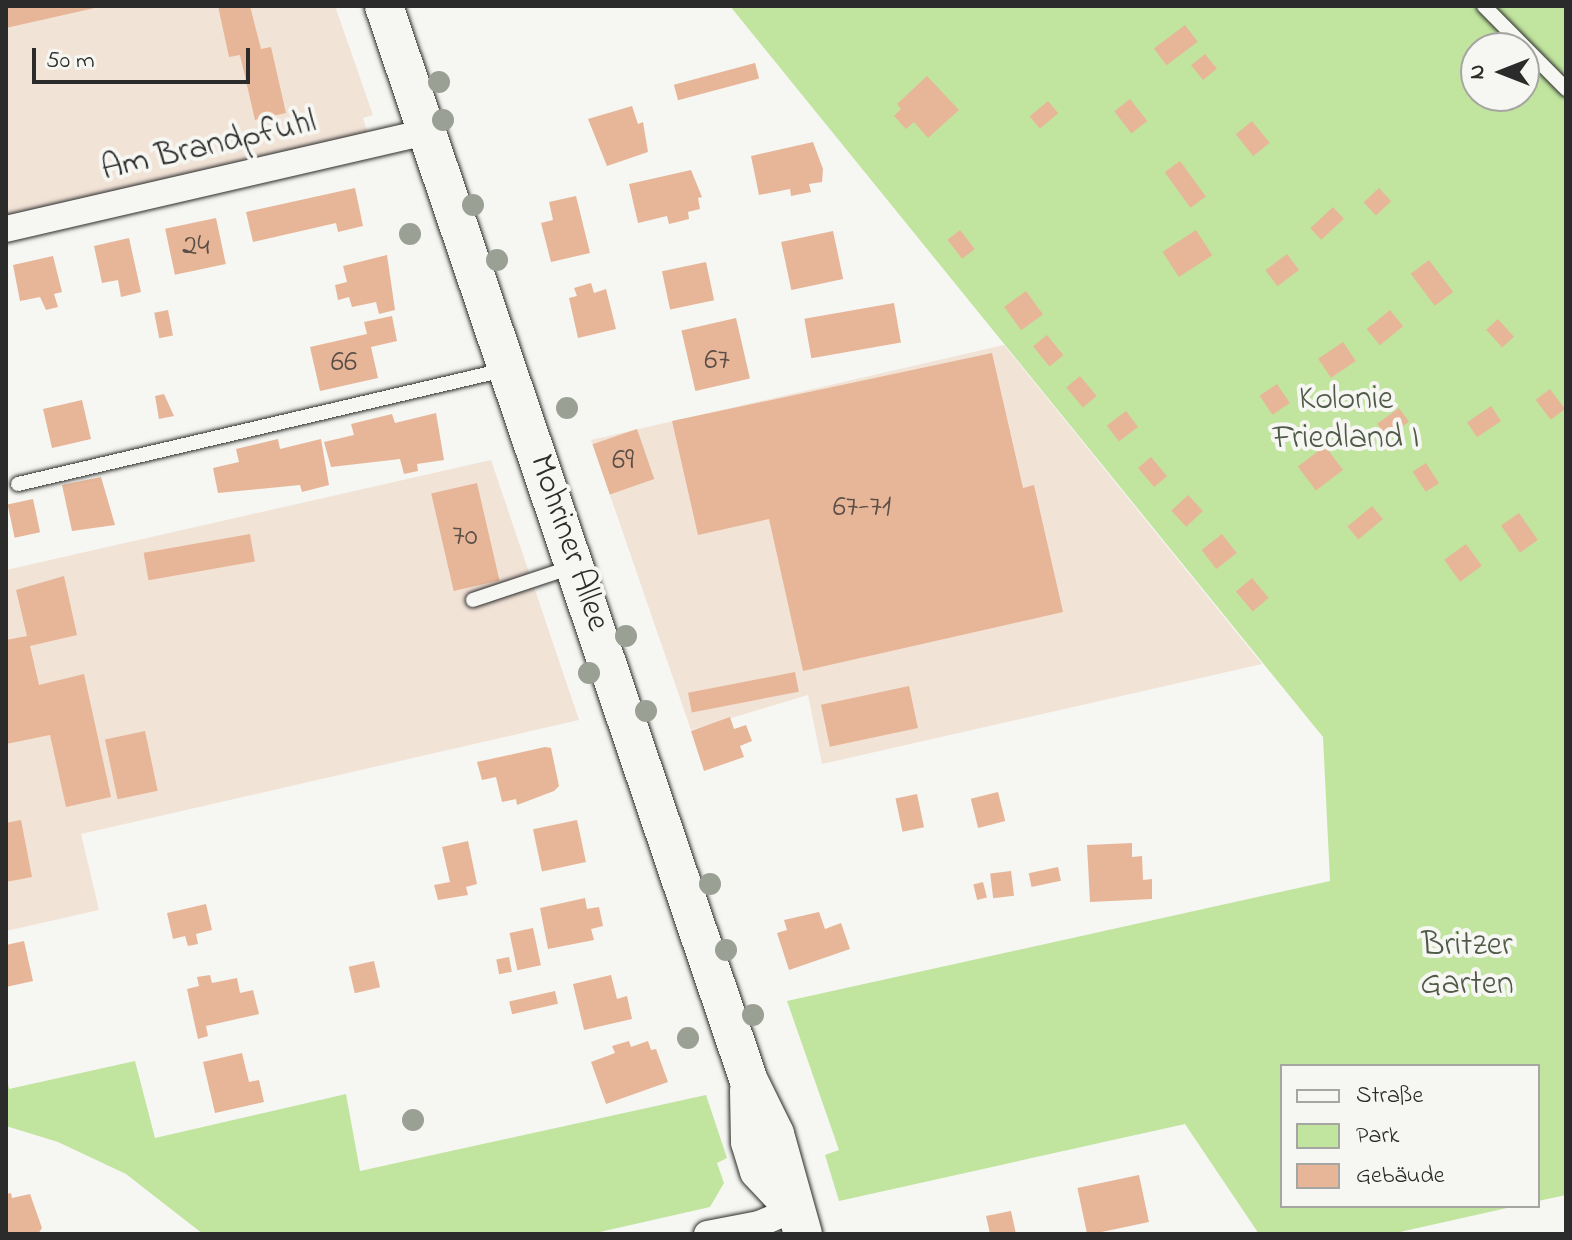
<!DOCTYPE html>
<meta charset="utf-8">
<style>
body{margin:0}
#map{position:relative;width:1572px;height:1240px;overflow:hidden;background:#f6f6f2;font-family:"Indie Flower",sans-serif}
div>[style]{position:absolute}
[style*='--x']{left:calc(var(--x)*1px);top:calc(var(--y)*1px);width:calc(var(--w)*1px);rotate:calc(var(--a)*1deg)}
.built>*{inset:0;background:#f2e3d7}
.green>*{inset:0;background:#c1e59f}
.building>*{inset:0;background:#e7b698;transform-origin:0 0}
.roads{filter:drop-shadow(0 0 2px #2b2b2b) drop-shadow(0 0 2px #2b2b2b)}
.service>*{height:14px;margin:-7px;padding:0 7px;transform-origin:7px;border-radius:7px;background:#f6f6f2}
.minor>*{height:26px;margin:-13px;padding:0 13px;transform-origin:13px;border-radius:13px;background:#f6f6f2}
.secondary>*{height:38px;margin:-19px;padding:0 19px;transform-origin:19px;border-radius:19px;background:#f6f6f2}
.trees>*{width:22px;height:22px;margin:-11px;border-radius:50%;background:#9ba094}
span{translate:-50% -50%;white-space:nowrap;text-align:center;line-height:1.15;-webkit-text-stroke:8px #f6f6f2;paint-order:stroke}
.number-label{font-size:30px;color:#5a4e46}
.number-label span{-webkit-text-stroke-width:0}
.street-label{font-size:34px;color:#2b2b2b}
.park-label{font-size:34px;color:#505a48}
.frame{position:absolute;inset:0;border:8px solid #2b2b2b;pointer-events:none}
.legend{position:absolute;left:1280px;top:1064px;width:260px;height:144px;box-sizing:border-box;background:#f6f6f2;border:2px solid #a5a5a2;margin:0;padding:10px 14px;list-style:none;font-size:24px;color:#2b2b2b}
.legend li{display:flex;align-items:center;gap:16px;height:40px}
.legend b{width:40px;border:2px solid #a5a5a2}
.north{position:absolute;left:1460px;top:32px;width:80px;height:80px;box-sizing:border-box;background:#f6f6f2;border:2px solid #a5a5a2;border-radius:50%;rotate:270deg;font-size:22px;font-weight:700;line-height:32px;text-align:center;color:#2b2b2b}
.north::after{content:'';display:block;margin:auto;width:28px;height:36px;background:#2b2b2b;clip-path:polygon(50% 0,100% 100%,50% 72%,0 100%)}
.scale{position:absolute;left:32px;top:48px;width:218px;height:36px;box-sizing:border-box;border:4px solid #2b2b2b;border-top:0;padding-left:10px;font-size:24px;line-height:28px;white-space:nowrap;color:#2b2b2b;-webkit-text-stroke:6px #f6f6f2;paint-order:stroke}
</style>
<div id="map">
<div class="built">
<i style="clip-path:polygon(6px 6px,335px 6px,373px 115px,363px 118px,369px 137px,6px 220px)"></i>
<i style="clip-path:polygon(1004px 345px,1262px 664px,822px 764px,808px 695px,691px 730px,591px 440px)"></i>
<i style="clip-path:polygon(491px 460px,579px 720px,81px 834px,99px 910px,6px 931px,6px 570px)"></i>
</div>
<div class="green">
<i style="clip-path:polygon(evenodd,730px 6px,1566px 6px,1566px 1195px,1538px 1201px,1538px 1066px,1282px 1066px,1282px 1206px,1516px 1206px,1391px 1234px,1259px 1234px,1185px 1124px,839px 1201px,825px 1155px,839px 1150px,787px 1001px,1330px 881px,1323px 737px,730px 6px,1476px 48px,1524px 48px,1524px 96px,1476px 96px,1476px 48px)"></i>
<i style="clip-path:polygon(135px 1061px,155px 1138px,346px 1094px,360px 1171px,706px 1095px,727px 1158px,717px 1163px,724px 1183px,710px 1207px,591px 1234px,203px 1234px,126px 1174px,58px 1142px,6px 1126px,6px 1074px,9px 1089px)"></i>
</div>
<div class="building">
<i style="clip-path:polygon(6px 6px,99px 6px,99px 7px,6px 28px)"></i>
<i style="clip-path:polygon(218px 6px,250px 6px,261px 49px,271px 47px,286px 113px,255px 120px,240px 55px,229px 57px)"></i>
<i style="left:1185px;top:25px;width:21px;height:39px;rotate:53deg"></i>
<i style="left:1205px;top:54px;width:19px;height:18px;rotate:51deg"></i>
<i style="left:755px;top:63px;width:16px;height:84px;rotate:75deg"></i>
<i style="clip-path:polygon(927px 76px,959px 110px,928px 138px,914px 122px,906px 129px,894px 116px,901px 109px,897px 104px)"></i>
<i style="left:1130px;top:99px;width:28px;height:20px;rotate:52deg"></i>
<i style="left:1048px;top:101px;width:16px;height:24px;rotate:50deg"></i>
<i style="clip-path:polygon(632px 106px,638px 124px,643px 122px,648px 152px,607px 166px,588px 119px)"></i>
<i style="left:1252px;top:121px;width:28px;height:21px;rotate:51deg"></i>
<i style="clip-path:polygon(813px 142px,823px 169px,822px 182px,809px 184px,811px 192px,791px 196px,790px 189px,759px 195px,751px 156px)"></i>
<i style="left:1180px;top:161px;width:44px;height:19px;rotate:54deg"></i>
<i style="clip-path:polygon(691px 170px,702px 197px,698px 198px,700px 209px,688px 212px,689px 219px,669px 224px,667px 216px,638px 223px,629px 184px)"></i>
<i style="clip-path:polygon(355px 188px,363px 226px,338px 232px,336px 223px,253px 242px,246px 212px)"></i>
<i style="left:1379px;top:188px;width:18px;height:21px;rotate:47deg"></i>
<i style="clip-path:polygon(576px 196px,590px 253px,551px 262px,541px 223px,553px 220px,549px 202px)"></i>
<i style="left:1333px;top:207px;width:16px;height:31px;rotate:47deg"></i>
<i style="left:216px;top:218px;width:47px;height:52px;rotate:78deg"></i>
<i style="left:960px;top:230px;width:24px;height:16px;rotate:52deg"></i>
<i style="left:1196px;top:230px;width:30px;height:40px;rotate:57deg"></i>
<i style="left:833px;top:231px;width:49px;height:53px;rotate:78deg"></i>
<i style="clip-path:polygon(129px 238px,141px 292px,121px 297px,118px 280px,102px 283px,94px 246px)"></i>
<i style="left:1287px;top:254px;width:20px;height:27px;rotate:53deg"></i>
<i style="clip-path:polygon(387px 255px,395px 310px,379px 314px,376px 302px,352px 307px,349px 297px,338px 300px,335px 285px,347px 282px,343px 266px)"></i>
<i style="clip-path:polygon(53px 256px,62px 292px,54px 294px,58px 307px,46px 310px,40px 297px,20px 301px,13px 265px)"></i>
<i style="left:1429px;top:260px;width:40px;height:23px;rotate:53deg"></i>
<i style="left:706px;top:262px;width:39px;height:45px;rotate:78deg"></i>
<i style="clip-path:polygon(591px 283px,594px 293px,606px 289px,616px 329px,578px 338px,569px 298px,577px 296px,574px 288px)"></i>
<i style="left:1026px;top:291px;width:29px;height:27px;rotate:54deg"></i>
<i style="left:894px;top:303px;width:40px;height:91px;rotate:80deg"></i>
<i style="left:168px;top:310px;width:26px;height:14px;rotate:79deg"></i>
<i style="left:1390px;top:310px;width:21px;height:30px;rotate:51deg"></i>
<i style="clip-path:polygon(392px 316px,397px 341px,371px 347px,378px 378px,320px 391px,310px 347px,367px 334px,364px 322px)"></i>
<i style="left:736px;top:318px;width:62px;height:56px;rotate:77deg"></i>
<i style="left:1498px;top:319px;width:24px;height:16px;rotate:48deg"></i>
<i style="left:1047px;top:335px;width:26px;height:18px;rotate:51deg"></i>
<i style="left:1343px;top:342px;width:23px;height:30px;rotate:56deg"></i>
<i style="clip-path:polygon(992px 353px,1023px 488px,1034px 485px,1063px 612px,803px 671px,769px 519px,698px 535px,672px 421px)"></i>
<i style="left:1080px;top:376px;width:26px;height:18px;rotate:50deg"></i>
<i style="left:1277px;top:384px;width:23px;height:21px;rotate:56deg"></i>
<i style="left:1550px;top:389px;width:25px;height:18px;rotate:53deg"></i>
<i style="clip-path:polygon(164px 394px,174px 416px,159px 419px,155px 396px)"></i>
<i style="left:82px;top:400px;width:40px;height:40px;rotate:77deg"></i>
<i style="left:1491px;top:406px;width:18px;height:29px;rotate:56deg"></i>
<i style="left:1399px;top:408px;width:17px;height:27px;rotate:54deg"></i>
<i style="left:1126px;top:411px;width:20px;height:24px;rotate:53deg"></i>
<i style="clip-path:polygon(436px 413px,444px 460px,417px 464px,418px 471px,404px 474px,400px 459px,331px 467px,324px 442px,354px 435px,351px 424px,392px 414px,395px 423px)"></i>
<i style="left:637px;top:429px;width:53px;height:47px;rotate:71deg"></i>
<i style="clip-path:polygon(278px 439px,280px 449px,321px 439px,329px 485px,302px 492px,300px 485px,218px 493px,213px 468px,239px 462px,236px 449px)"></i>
<i style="left:1325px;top:446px;width:30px;height:34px;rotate:53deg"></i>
<i style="left:1151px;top:457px;width:25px;height:17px;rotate:50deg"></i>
<i style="left:1426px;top:463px;width:24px;height:16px;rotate:57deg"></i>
<i style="clip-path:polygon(101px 477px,115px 525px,72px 531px,62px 485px)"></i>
<i style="left:477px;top:483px;width:100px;height:47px;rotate:77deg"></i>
<i style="left:1188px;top:495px;width:22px;height:23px;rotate:47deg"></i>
<i style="left:33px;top:499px;width:34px;height:26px;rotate:78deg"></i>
<i style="left:1372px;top:506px;width:17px;height:32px;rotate:50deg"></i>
<i style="left:1519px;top:513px;width:33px;height:22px;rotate:55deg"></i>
<i style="left:250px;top:534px;width:28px;height:108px;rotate:80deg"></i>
<i style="left:1222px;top:534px;width:24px;height:26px;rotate:52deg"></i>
<i style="left:1466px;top:544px;width:27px;height:27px;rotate:54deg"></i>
<i style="clip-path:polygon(64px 576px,77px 635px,30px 646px,39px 685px,84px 674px,111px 797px,66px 807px,50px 735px,6px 744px,6px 640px,27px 636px,16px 590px)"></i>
<i style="left:1252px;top:578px;width:26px;height:21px;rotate:50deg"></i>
<i style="left:795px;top:672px;width:20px;height:109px;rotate:79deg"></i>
<i style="left:909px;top:686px;width:43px;height:90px;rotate:78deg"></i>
<i style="clip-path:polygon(730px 717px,734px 729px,746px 725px,752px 741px,740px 746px,744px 757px,704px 771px,691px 731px)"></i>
<i style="left:145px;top:731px;width:61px;height:41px;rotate:78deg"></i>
<i style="clip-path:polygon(545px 747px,551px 748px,559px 786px,554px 791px,517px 805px,516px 799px,502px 802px,496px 777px,482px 780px,477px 762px)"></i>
<i style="left:998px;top:792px;width:30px;height:28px;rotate:76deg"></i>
<i style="left:917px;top:794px;width:34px;height:22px;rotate:78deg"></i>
<i style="clip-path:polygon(21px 820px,32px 877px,6px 882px,6px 823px)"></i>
<i style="left:577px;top:820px;width:43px;height:45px;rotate:78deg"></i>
<i style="clip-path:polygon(468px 841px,477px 884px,466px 887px,468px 895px,438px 900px,434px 885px,450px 882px,442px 847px)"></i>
<i style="clip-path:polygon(1132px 843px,1132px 857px,1142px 856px,1143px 880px,1152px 879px,1152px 899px,1090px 902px,1087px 845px)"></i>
<i style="left:1058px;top:867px;width:14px;height:30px;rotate:78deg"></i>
<i style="left:1011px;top:871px;width:25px;height:21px;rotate:83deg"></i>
<i style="left:983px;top:882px;width:16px;height:10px;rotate:76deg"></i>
<i style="clip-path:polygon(585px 898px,587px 909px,599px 907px,603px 926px,591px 929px,594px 940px,548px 949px,540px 908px)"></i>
<i style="clip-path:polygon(206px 904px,212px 930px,196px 934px,198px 944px,188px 946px,185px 936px,173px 939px,167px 913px)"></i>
<i style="clip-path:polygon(819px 912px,825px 929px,841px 923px,850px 949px,789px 970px,777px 933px,787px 930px,784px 920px)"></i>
<i style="left:533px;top:928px;width:38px;height:24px;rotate:78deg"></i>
<i style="clip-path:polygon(24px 941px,33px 981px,6px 987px,6px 945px)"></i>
<i style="left:509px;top:957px;width:15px;height:13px;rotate:79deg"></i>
<i style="left:374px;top:961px;width:27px;height:26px;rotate:77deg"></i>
<i style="clip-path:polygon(210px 975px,212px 983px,237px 978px,240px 993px,253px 990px,259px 1014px,206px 1026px,208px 1036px,198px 1039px,187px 989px,199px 986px,197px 977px)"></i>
<i style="clip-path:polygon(611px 975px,617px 999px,627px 996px,632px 1019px,584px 1030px,573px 984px)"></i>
<i style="left:555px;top:991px;width:13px;height:47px;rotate:77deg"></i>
<i style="clip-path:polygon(629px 1041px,631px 1047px,648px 1041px,651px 1050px,656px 1049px,668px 1082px,606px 1104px,591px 1062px,615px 1053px,612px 1046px)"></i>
<i style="clip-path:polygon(242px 1053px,249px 1082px,259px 1080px,264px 1102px,215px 1113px,203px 1062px)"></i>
<i style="left:1139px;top:1175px;width:48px;height:63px;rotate:78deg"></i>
<i style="clip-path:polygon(11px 1193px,12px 1198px,30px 1194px,42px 1228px,38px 1234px,6px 1234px,6px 1194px)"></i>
<i style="clip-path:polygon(1011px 1211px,1016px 1234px,990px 1234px,986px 1216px)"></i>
</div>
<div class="roads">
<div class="service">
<i style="--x:1484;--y:6;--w:117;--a:45.3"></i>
<i style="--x:18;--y:484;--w:499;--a:-13.2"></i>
<i style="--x:473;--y:600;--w:104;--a:-18.4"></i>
</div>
<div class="minor">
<i style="--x:6;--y:229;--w:431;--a:-13"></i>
<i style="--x:707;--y:1234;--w:53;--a:-10.9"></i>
<i style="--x:759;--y:1224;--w:38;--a:-23"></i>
</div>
<div class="secondary">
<i style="--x:384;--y:6;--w:1135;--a:71.25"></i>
<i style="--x:749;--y:1081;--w:59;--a:63.9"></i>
<i style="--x:775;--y:1134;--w:104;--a:74.4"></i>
<i style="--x:749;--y:1091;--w:51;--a:88.9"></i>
<i style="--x:750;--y:1142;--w:30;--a:73"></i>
<i style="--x:759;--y:1171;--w:50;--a:46.6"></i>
</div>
</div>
<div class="trees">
<i style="left:439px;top:82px"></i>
<i style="left:443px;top:120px"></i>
<i style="left:473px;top:205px"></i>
<i style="left:410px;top:234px"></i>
<i style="left:497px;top:260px"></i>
<i style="left:567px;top:408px"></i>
<i style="left:626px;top:636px"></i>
<i style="left:589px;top:673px"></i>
<i style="left:646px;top:711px"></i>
<i style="left:710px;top:884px"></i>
<i style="left:726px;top:950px"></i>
<i style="left:753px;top:1015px"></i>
<i style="left:688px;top:1038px"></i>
<i style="left:413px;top:1120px"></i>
</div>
<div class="number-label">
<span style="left:196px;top:247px">24</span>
<span style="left:717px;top:361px">67</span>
<span style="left:344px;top:363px">66</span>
<span style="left:623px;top:461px">69</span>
<span style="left:862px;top:508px">67-71</span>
<span style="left:465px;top:537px">70</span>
</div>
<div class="street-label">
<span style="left:209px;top:147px;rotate:-13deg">Am Brandpfuhl</span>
<span style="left:568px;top:543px;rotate:71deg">Mohriner Allee</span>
</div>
<div class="park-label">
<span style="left:1346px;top:420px">Kolonie<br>Friedland I</span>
<span style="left:1467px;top:966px">Britzer<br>Garten</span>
</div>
<div class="frame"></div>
<ul class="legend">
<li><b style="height:10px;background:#f6f6f2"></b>Straße</li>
<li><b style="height:22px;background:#c1e59f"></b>Park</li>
<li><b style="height:22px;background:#e7b698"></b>Gebäude</li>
</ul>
<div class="north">N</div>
<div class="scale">50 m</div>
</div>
